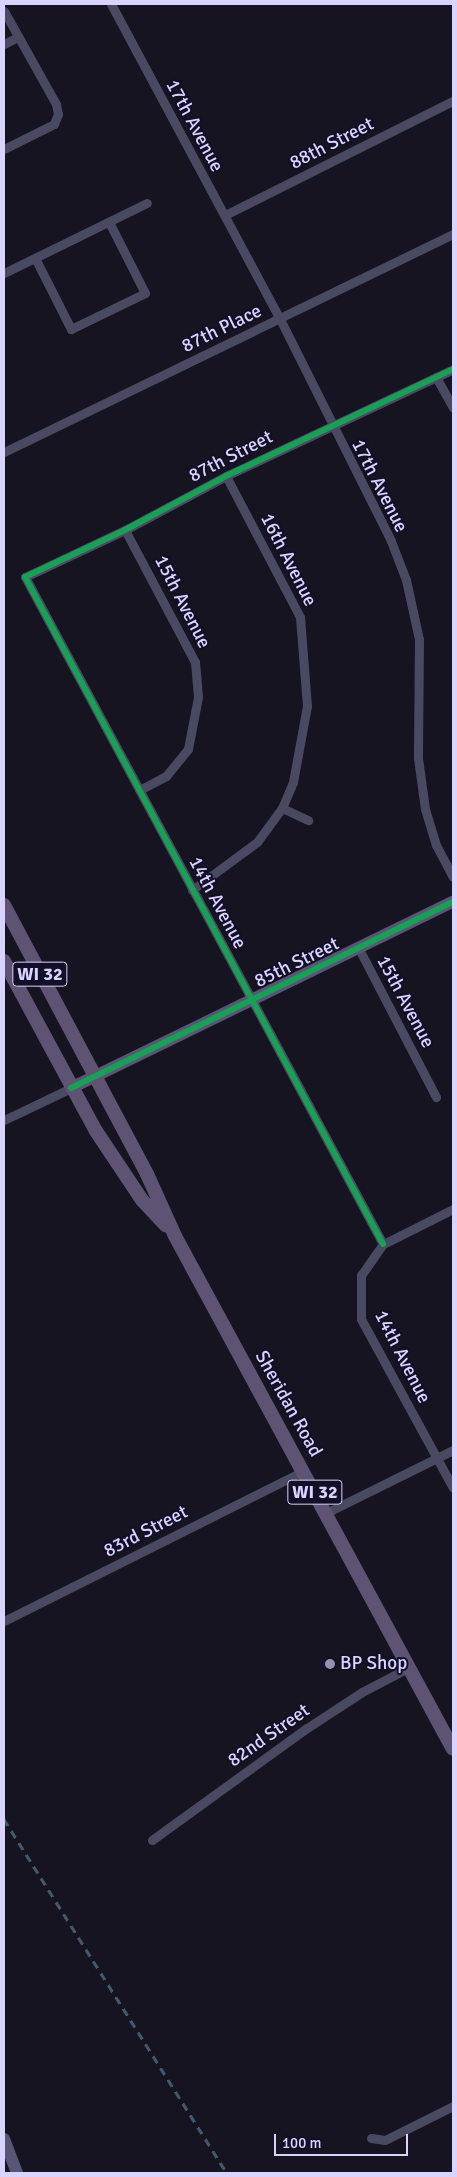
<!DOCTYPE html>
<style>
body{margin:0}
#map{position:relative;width:457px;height:2177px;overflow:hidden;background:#161421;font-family:Signika,sans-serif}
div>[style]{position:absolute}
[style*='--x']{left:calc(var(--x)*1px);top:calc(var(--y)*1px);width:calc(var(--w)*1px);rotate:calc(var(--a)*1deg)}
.street>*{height:9px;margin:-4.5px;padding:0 4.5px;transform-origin:4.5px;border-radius:4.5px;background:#4a4962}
.secondary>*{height:12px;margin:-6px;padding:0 6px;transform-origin:6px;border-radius:6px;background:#575674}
.primary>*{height:14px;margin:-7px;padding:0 7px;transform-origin:7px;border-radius:7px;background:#5e5373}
.rail>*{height:2.5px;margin-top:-1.25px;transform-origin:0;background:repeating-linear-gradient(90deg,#43596b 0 8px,transparent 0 14px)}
.cycleway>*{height:6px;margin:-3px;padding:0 3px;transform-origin:3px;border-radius:3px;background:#1a9f57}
.dots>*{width:14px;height:14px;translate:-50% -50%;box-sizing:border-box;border:2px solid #130f26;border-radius:50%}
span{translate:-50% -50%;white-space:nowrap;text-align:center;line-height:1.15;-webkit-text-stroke:4px #130f26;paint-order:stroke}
.shield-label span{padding:1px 4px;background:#130f26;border:1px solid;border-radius:4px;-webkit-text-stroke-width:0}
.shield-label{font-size:18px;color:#d9d4ff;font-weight:700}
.street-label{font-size:19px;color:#d9d4ff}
.poi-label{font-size:19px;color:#d9d4ff}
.left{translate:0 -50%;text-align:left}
.frame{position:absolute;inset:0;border:5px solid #d9d4ff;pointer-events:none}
.scale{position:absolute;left:274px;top:2134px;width:134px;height:22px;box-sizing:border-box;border:2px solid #d9d4ff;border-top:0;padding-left:6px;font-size:15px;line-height:18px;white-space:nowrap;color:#d9d4ff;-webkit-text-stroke:4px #130f26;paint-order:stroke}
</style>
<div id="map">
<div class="street">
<i style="--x:111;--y:4;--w:357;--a:61.8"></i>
<i style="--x:280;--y:319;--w:248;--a:63.4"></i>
<i style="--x:391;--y:541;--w:42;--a:69"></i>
<i style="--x:406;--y:580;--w:60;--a:77.6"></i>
<i style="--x:419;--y:639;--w:119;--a:90.5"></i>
<i style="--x:418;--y:758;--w:51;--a:82.2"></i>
<i style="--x:425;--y:809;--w:38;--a:73"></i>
<i style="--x:436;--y:845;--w:36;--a:62"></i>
<i style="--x:4;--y:11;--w:107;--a:60.8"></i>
<i style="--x:56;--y:104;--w:10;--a:79"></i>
<i style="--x:58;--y:114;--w:11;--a:112"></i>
<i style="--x:54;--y:124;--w:56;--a:153.4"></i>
<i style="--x:4;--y:44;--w:16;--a:-27"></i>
<i style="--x:225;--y:215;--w:255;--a:-26.6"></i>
<i style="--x:35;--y:258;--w:80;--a:63.1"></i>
<i style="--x:71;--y:329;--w:82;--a:-25.9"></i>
<i style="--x:145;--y:293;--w:80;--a:-116.9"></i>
<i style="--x:4;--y:273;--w:159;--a:-26.1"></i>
<i style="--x:436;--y:377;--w:35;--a:61"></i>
<i style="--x:4;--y:452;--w:499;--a:-25.9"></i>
<i style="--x:125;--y:530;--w:149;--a:62.1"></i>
<i style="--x:195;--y:662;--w:35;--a:85"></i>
<i style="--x:198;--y:697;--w:53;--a:100.9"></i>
<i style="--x:188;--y:749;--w:35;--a:129"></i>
<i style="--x:166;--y:776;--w:30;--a:152"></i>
<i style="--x:282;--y:808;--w:29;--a:25"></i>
<i style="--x:192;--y:890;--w:81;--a:-36.4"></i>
<i style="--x:257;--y:842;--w:42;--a:-53.7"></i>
<i style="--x:282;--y:808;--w:28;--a:-67"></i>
<i style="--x:293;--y:782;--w:77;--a:-79.6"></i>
<i style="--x:307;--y:706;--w:89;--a:-94.5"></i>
<i style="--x:300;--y:617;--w:159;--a:-117.7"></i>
<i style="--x:359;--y:949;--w:167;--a:62.5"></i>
<i style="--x:4;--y:1120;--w:74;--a:-25.5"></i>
<i style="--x:453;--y:1209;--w:78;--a:153.4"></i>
<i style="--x:383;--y:1244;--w:38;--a:125"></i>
<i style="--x:361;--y:1275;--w:44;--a:90"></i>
<i style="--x:361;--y:1319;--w:192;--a:61.4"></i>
<i style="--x:383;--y:1244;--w:757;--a:-118.22"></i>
<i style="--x:25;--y:577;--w:110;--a:-25.2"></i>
<i style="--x:125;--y:530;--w:115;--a:-28.1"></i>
<i style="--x:226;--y:476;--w:251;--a:-25.2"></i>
<i style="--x:326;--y:1513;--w:142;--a:-26.4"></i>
<i style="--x:4;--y:1621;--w:335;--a:-26.6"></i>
<i style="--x:152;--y:1840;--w:191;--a:-35.9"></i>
<i style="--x:307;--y:1728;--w:66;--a:-33.2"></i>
<i style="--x:362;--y:1692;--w:54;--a:-27.5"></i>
<i style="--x:371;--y:2138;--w:14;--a:8"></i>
<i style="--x:385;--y:2140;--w:76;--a:-26.6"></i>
</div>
<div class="secondary">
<i style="--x:71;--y:1088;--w:425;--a:-26"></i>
<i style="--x:4;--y:2139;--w:36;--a:69"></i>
</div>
<div class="primary">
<i style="--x:4;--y:905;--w:305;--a:62"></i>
<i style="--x:147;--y:1174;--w:68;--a:65.7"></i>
<i style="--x:175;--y:1236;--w:583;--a:61.55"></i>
<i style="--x:4;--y:961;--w:193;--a:61.6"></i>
<i style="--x:96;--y:1131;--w:83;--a:56.3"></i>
<i style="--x:142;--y:1200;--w:35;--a:47"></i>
</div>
<div class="rail">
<i style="--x:4;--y:1819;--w:418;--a:57.8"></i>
</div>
<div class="cycleway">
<i style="--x:71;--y:1088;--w:425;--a:-26"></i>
<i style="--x:383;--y:1244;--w:757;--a:-118.22"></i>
<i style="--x:25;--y:577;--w:110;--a:-25.2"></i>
<i style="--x:125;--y:530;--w:115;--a:-28.1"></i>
<i style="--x:226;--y:476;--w:251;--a:-25.2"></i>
</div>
<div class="dots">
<i style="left:330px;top:1664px;background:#9591b1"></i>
</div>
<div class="shield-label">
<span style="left:40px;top:974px">WI 32</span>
<span style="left:315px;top:1492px">WI 32</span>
</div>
<div class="street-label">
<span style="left:194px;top:126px;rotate:62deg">17th Avenue</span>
<span style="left:332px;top:144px;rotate:-27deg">88th Street</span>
<span style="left:222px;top:329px;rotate:-26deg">87th Place</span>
<span style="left:231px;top:457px;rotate:-27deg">87th Street</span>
<span style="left:379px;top:486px;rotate:63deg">17th Avenue</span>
<span style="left:288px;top:560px;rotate:63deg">16th Avenue</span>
<span style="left:182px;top:602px;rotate:63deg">15th Avenue</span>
<span style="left:217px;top:903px;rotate:62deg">14th Avenue</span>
<span style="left:297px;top:963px;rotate:-26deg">85th Street</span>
<span style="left:405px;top:1002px;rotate:62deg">15th Avenue</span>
<span style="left:402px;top:1357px;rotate:63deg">14th Avenue</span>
<span style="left:288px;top:1404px;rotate:61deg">Sheridan Road</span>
<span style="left:146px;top:1532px;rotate:-27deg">83rd Street</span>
<span style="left:269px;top:1736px;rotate:-35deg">82nd Street</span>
</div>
<div class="poi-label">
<span class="left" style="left:340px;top:1664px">BP Shop</span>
</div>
<div class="frame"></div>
<div class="scale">100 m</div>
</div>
